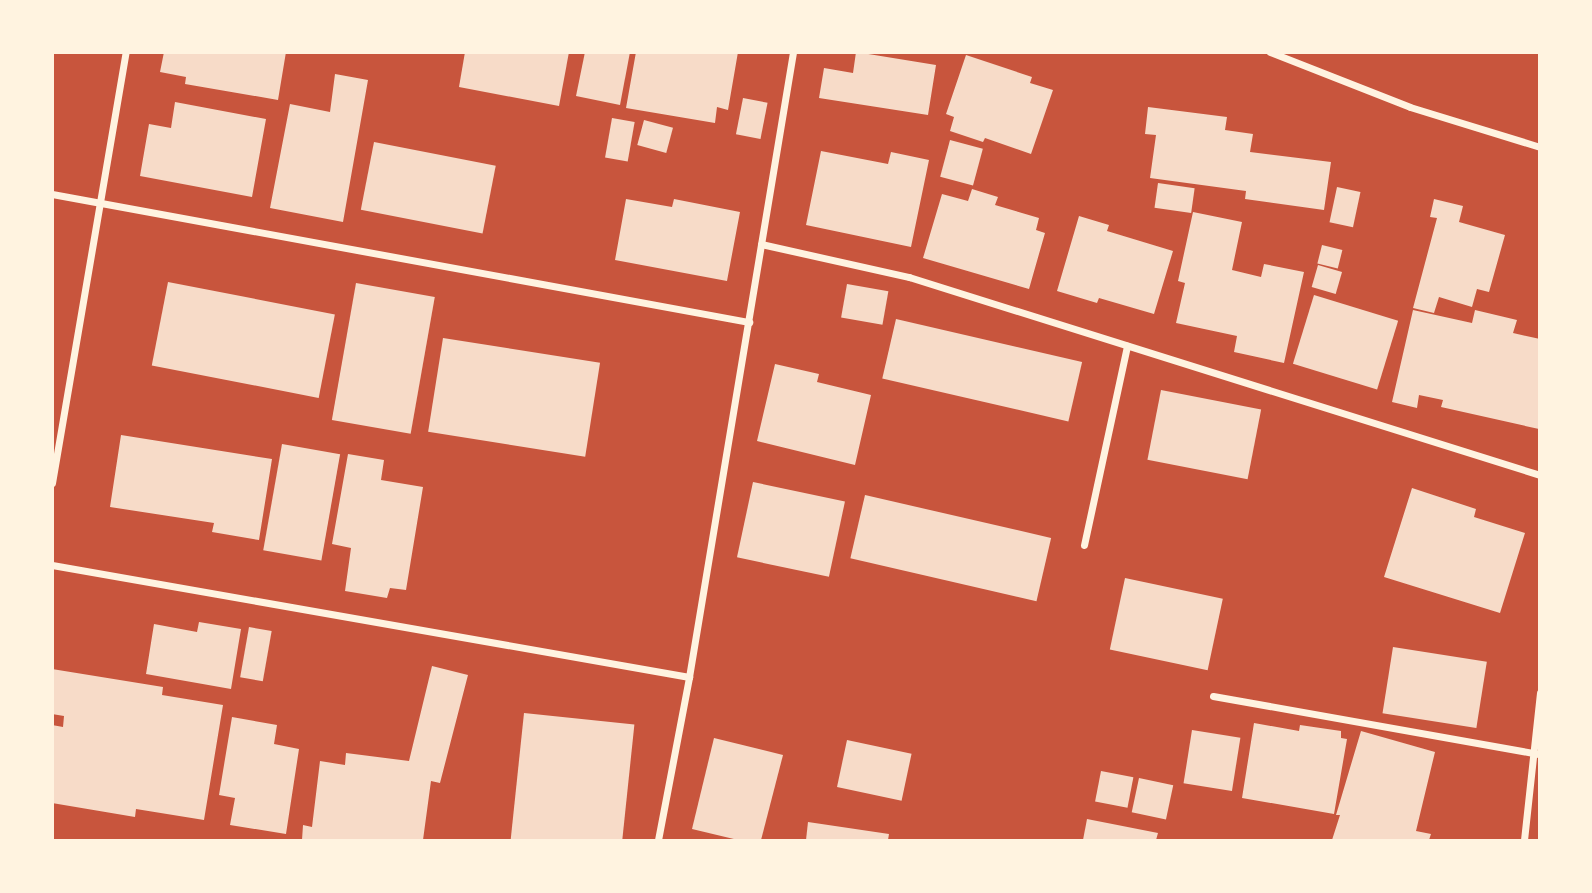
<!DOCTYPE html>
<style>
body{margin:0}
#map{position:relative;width:1592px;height:893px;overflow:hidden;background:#c8553d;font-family:"PT Sans Narrow",sans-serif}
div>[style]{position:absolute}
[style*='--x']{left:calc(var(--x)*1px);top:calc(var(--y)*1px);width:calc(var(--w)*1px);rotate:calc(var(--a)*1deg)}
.building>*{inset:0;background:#f7dbc8;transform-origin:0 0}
.minor>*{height:7px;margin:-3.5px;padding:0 3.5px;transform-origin:3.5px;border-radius:3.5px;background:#fff3e0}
span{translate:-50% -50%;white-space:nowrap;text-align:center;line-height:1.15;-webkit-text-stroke:6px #fff3e0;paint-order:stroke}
.frame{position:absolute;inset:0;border:54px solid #fff3e0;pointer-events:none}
</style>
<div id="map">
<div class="building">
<i style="clip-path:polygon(164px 52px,286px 52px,278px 100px,185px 84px,186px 77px,160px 72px)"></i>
<i style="clip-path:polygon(465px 52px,569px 52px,559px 106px,459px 87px)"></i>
<i style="clip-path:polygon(585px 52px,630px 52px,620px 105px,576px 96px)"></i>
<i style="clip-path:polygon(636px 52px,738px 52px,728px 110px,717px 107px,715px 123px,626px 108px)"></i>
<i style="clip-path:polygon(856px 52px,936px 65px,928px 115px,819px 98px,824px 68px,853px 73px)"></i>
<i style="clip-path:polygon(966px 55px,1032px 77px,1030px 83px,1053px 90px,1031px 154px,985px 138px,983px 142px,950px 131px,954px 117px,946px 114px)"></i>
<i style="clip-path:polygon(335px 74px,368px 80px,343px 222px,270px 208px,290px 104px,330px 112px)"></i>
<i style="left:743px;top:98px;width:25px;height:37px;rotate:11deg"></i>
<i style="clip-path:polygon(175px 102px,266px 119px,252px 197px,140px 176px,149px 124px,171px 128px)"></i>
<i style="clip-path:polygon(1148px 107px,1227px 117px,1225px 130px,1253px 134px,1250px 152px,1331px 162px,1324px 210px,1245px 199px,1246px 191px,1150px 178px,1156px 135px,1145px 134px)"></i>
<i style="left:612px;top:118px;width:23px;height:40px;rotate:10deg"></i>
<i style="left:644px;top:120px;width:30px;height:26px;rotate:15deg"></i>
<i style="left:950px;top:140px;width:34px;height:38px;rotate:15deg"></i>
<i style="left:374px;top:142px;width:124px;height:69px;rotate:11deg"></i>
<i style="clip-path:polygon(821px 151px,888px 164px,891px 152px,929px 160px,911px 247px,806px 225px)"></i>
<i style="left:1158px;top:183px;width:37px;height:25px;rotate:8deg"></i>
<i style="left:1337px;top:187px;width:24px;height:36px;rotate:12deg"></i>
<i style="clip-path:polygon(972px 189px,998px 197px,995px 205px,1039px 218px,1036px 230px,1045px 233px,1029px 289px,923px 258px,942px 194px,968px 201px)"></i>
<i style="clip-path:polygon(626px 199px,672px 207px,674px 199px,740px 212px,727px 281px,615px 260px)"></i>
<i style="clip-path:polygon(1434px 199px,1463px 206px,1459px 222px,1505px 235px,1489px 292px,1477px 289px,1472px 307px,1439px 297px,1434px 313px,1413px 308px,1437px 218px,1430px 217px)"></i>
<i style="clip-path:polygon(1193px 212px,1242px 222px,1232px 270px,1261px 277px,1264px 264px,1304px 272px,1284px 363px,1234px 352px,1237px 336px,1176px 323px,1185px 283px,1178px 281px)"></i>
<i style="clip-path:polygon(1079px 216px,1109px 225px,1107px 231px,1173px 251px,1154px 314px,1099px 298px,1097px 303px,1057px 291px)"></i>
<i style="left:1322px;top:245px;width:21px;height:19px;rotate:14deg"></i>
<i style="left:1318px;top:265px;width:25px;height:23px;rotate:16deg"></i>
<i style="left:168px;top:282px;width:170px;height:85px;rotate:11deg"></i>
<i style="left:356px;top:283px;width:80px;height:139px;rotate:10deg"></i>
<i style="left:847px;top:284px;width:42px;height:34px;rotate:10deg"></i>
<i style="left:1314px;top:295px;width:88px;height:72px;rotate:17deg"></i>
<i style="clip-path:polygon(1413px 310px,1472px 323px,1475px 310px,1517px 320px,1513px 333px,1540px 339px,1539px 429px,1441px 407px,1443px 400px,1419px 395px,1417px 408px,1392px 402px)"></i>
<i style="left:896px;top:319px;width:191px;height:61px;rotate:13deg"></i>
<i style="left:443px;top:338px;width:159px;height:95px;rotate:9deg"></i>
<i style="clip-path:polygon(775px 364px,819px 374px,817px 382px,871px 395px,855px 465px,757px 441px)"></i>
<i style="left:1161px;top:390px;width:102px;height:71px;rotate:11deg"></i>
<i style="clip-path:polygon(121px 435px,272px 459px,259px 540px,212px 532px,214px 523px,110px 507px)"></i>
<i style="left:282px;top:444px;width:59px;height:108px;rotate:10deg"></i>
<i style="clip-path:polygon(348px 454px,384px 460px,381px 480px,423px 487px,406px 590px,390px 588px,387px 598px,345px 591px,351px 548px,332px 544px)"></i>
<i style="left:753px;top:482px;width:94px;height:77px;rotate:12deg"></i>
<i style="clip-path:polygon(1412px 488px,1476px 509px,1474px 517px,1525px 533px,1500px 613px,1384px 577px)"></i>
<i style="left:865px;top:495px;width:191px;height:65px;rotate:13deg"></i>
<i style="left:1125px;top:578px;width:100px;height:73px;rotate:12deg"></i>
<i style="clip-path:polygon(199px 622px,241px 629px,231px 689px,146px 674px,154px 624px,197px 632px)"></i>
<i style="left:249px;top:627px;width:23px;height:51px;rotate:10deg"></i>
<i style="left:1393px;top:647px;width:95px;height:67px;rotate:9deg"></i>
<i style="clip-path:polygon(432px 666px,468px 675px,440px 783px,431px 781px,423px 840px,302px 840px,303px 825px,312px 827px,320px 761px,345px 765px,346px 753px,409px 761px)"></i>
<i style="clip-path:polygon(52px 669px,163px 687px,162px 695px,223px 705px,204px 820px,136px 809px,135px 817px,52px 803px,52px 725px,63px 727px,64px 716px,52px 714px)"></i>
<i style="left:524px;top:713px;width:111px;height:128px;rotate:6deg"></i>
<i style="clip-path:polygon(232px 717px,277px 725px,274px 744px,299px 749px,286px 834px,230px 825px,235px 798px,219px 795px)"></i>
<i style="clip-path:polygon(1254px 723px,1299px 731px,1300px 725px,1341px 731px,1341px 738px,1347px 739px,1334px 814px,1242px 798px)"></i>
<i style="left:1192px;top:730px;width:49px;height:54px;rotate:9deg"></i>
<i style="clip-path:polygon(1361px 731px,1435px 752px,1416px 831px,1431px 834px,1429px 840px,1332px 840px,1340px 815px,1336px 815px)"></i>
<i style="clip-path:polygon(714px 738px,783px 755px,761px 840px,738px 840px,692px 829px)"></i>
<i style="left:847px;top:740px;width:66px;height:48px;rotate:12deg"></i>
<i style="left:1101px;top:771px;width:33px;height:31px;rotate:11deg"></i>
<i style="left:1139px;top:778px;width:35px;height:35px;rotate:12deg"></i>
<i style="clip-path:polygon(1087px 819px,1158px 833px,1156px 840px,1083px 840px)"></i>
<i style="clip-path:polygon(808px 822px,889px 834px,888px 840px,806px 840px)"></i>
</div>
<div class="minor">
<i style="--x:1270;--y:52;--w:150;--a:21.4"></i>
<i style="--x:1410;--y:107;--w:136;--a:17.1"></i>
<i style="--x:52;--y:194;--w:709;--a:10.41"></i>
<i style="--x:761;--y:244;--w:152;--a:12.6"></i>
<i style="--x:909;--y:277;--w:661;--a:17.42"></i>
<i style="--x:52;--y:483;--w:437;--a:-80.3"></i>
<i style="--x:1084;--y:545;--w:204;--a:-77.8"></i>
<i style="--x:52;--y:565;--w:647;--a:9.97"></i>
<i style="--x:1213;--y:696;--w:332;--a:10.1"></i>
<i style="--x:658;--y:840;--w:166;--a:-79.2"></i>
<i style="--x:689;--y:677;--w:634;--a:-80.55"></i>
<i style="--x:1524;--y:840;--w:148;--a:-83.8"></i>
</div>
<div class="frame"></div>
</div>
